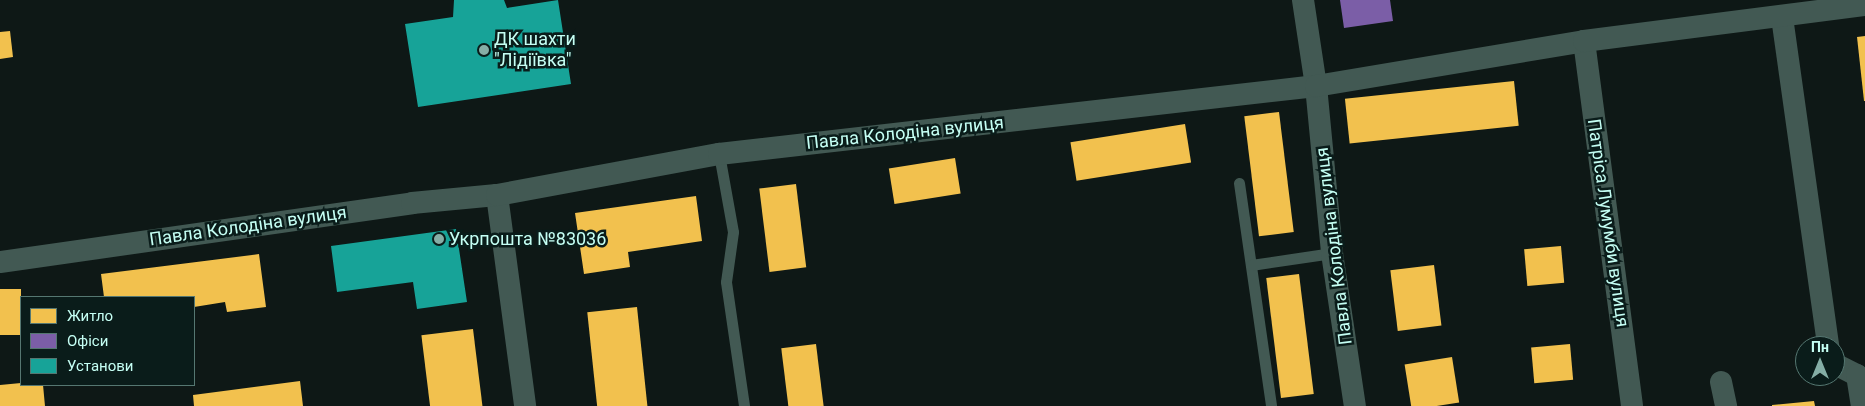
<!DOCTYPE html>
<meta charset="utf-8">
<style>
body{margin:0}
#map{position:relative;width:1865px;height:406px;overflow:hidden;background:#0e1816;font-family:Roboto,sans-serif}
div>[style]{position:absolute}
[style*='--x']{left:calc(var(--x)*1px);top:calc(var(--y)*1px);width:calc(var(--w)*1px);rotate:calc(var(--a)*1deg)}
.homes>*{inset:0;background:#f2c14e;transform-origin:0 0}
.offices>*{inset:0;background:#7b5ea7}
.public>*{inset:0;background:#17a398}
.service>*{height:11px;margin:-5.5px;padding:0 5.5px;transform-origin:5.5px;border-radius:5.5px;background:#425953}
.minor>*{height:22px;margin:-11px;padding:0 11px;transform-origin:11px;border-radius:11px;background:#425953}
.dots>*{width:14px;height:14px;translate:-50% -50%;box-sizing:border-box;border:2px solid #0a1c1a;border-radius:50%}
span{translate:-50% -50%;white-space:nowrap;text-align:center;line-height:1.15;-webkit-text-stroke:5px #0a1c1a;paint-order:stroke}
.poi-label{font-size:18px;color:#c5fff4}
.left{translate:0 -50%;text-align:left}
.street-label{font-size:18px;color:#c5fff4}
.legend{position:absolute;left:20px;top:296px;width:175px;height:90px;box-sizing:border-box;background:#0a1c1a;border:1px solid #557771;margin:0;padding:6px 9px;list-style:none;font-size:15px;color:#c5fff4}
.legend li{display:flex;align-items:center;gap:10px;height:25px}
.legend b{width:25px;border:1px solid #557771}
.north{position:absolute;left:1795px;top:336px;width:50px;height:50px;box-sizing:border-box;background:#0a1c1a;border:1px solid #557771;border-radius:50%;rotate:0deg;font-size:14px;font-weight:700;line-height:20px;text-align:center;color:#c5fff4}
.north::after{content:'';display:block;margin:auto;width:18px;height:22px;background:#85aea6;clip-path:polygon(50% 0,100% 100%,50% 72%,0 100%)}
</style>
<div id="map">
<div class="homes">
<i style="clip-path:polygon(10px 31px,13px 57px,0 59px,0 32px)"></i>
<i style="clip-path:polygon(1865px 36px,1865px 101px,1864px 101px,1857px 37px)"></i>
<i style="left:1514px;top:81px;width:45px;height:170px;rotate:84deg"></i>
<i style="left:1279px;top:112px;width:121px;height:35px;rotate:83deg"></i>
<i style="left:1185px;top:124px;width:39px;height:116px;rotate:81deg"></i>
<i style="left:955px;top:158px;width:36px;height:67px;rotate:81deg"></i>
<i style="left:796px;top:184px;width:84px;height:37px;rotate:83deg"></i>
<i style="clip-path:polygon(696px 196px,702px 241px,628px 252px,630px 267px,584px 274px,575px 213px)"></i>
<i style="left:1561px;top:246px;width:37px;height:37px;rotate:85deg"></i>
<i style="clip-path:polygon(259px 254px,266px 307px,227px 312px,225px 302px,194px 307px,194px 297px,104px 297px,101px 274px)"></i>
<i style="left:1434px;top:265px;width:61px;height:44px;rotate:83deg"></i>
<i style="left:1299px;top:274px;width:121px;height:33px;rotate:83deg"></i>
<i style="left:21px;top:289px;width:46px;height:21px;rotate:90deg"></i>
<i style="left:637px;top:307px;width:100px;height:50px;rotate:84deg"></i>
<i style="left:473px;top:329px;width:78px;height:52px;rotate:83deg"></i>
<i style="left:816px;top:344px;width:63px;height:35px;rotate:83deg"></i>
<i style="left:1570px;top:344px;width:36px;height:39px;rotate:85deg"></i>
<i style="left:1452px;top:357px;width:46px;height:48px;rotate:81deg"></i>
<i style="clip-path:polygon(300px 381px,303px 406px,194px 406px,193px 395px)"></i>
<i style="clip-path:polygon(21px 383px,43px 385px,45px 406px,0 406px,0 385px)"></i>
<i style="clip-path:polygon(1814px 401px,1815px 406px,1772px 406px,1772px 405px)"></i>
</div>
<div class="offices">
<i style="clip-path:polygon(1340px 0,1390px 0,1393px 21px,1344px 28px)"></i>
</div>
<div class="public">
<i style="clip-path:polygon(454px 0,504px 0,507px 8px,558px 0,571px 84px,418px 107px,405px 24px,453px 17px)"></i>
<i style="clip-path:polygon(456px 229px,467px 302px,417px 309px,413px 282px,337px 292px,331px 246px)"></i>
</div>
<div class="service">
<i style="--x:719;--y:154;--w:79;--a:79.8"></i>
<i style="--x:733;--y:232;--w:50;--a:98"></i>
<i style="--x:726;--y:282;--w:125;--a:81.7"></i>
<i style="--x:1239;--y:183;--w:225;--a:81.8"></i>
<i style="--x:1251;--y:265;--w:82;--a:-8.4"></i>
</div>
<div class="minor">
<i style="--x:1303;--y:0;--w:87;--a:81.4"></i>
<i style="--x:1316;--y:86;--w:168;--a:84.5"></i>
<i style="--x:1332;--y:253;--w:155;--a:81.5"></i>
<i style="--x:1782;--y:17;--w:332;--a:82"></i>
<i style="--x:1584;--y:41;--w:368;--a:82.5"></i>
<i style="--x:497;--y:195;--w:213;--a:82.4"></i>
<i style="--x:0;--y:262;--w:416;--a:-8.1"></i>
<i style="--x:412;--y:203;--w:85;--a:-5.4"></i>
<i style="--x:497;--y:195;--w:226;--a:-10.5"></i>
<i style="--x:719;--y:154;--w:601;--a:-6.5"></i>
<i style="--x:1316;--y:86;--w:272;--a:-9.5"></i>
<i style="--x:1584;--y:41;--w:283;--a:-7.3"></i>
<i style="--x:1835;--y:364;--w:25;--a:27"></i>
<i style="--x:1857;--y:375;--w:31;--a:81"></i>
<i style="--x:1721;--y:382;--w:25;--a:78"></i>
</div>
<div class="dots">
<i style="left:484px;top:50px;background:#85aea6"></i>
<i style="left:439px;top:239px;background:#85aea6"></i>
</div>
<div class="poi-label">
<span class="left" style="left:494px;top:50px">ДК шахти<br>"Лідіївка"</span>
<span class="left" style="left:449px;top:239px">Укрпошта №83036</span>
</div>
<div class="street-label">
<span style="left:905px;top:133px;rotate:-6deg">Павла Колодіна вулиця</span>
<span style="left:1608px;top:223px;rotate:82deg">Патріса Лумумби вулиця</span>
<span style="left:248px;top:226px;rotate:-8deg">Павла Колодіна вулиця</span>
<span style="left:1334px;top:246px;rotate:-97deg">Павла Колодіна вулиця</span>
</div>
<ul class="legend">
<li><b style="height:14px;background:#f2c14e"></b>Житло</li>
<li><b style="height:14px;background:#7b5ea7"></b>Офіси</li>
<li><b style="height:14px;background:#17a398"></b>Установи</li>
</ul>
<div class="north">Пн</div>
</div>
